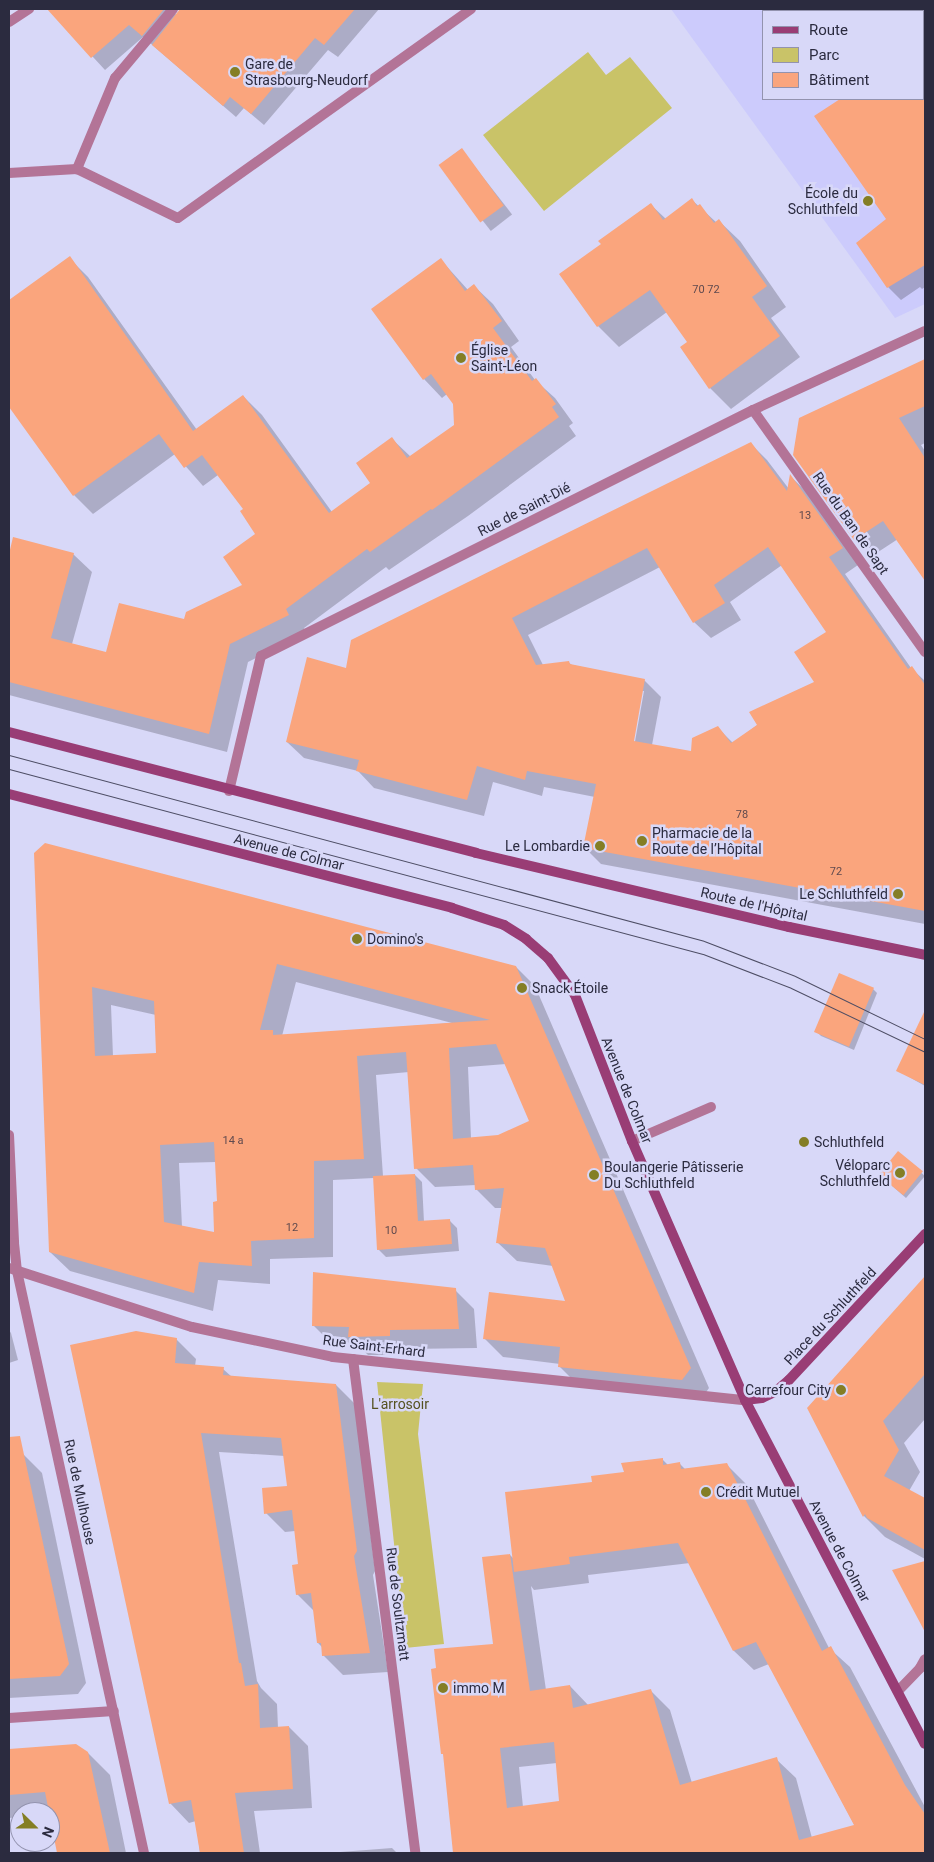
<!DOCTYPE html>
<meta charset="utf-8">
<style>
body{margin:0}
#map{position:relative;width:934px;height:1862px;overflow:hidden;background:#d8d8f8;font-family:Roboto,sans-serif}
div>[style]{position:absolute}
[style*='--x']{left:calc(var(--x)*1px);top:calc(var(--y)*1px);width:calc(var(--w)*1px);rotate:calc(var(--a)*1deg)}
.built>*{inset:0;background:#cccbfc}
.green>*{inset:0;background:#c9c368}
.shadow>*{inset:0;background:#0003;transform-origin:0 0}
.building>*{inset:0;background:#faa57d;transform-origin:0 0}
.lane>*{height:10px;margin:-5px;padding:0 5px;transform-origin:5px;border-radius:5px;background:#b37497}
.street>*{height:10px;margin:-5px;padding:0 5px;transform-origin:5px;border-radius:5px;background:#b37497}
.secondary>*{height:10px;margin:-5px;padding:0 5px;transform-origin:5px;border-radius:5px;background:#993d75}
.tram>*{height:1px;margin:-0.5px;padding:0 0.5px;transform-origin:0.5px;border-radius:0.5px;background:#4d4d64}
.dots>*{width:14px;height:14px;translate:-50% -50%;box-sizing:border-box;border:2px solid #d8d8f8;border-radius:50%}
span{translate:-50% -50%;white-space:nowrap;text-align:center;line-height:1.15;-webkit-text-stroke:5px #d8d8f8;paint-order:stroke}
.number-label{font-size:11px;color:#5f4a4e}
.number-label span{-webkit-text-stroke-width:0}
.poi-label{font-size:14px;color:#2b2b3f}
.left{translate:0 -50%;text-align:left}
.right{translate:-100% -50%;text-align:right}
.street-label{font-size:14px;color:#2b2b3f}
.park-label{font-size:14px;color:#555120}
.frame{position:absolute;inset:0;border:10px solid #2b2b3f;pointer-events:none}
.legend{position:absolute;left:762px;top:10px;width:162px;height:90px;box-sizing:border-box;background:#d8d8f8;border:1px solid #9393ae;margin:0;padding:6px 9px;list-style:none;font-size:15px;color:#2b2b3f}
.legend li{display:flex;align-items:center;gap:10px;height:25px}
.legend b{width:25px;border:1px solid #9393ae}
.north{position:absolute;left:10px;top:1802px;width:50px;height:50px;box-sizing:border-box;background:#d8d8f8;border:1px solid #9393ae;border-radius:50%;rotate:112deg;font-size:14px;font-weight:700;line-height:20px;text-align:center;color:#2b2b3f}
.north::after{content:'';display:block;margin:auto;width:18px;height:22px;background:#847e25;clip-path:polygon(50% 0,100% 100%,50% 72%,0 100%)}
</style>
<div id="map">
<div class="built">
<i style="clip-path:polygon(evenodd,671px 9px,925px 9px,925px 304px,895px 318px,671px 9px,763px 11px,923px 11px,923px 99px,763px 99px,763px 11px)"></i>
</div>
<div class="green">
<i style="clip-path:polygon(588px 52px,606px 75px,630px 57px,672px 108px,544px 211px,483px 135px)"></i>
<i style="clip-path:polygon(377px 1382px,423px 1384px,418px 1434px,444px 1644px,405px 1648px)"></i>
</div>
<div class="shadow">
<i style="clip-path:polygon(67px 9px,171px 9px,186px 26px,200px 9px,379px 9px,338px 57px,328px 50px,264px 125px,244px 108px,236px 117px,143px 37px,105px 70px,57px 18px)"></i>
<i style="left:786px;top:9px;width:68px;height:3px"></i>
<i style="clip-path:polygon(923px 94px,925px 97px,925px 287px,922px 289px,920px 287px,901px 300px,888px 287px,888px 219px,816px 117px,842px 99px,923px 99px)"></i>
<i style="left:461px;top:149px;width:83px;height:27px;rotate:52deg"></i>
<i style="clip-path:polygon(692px 200px,717px 223px,719px 221px,740px 241px,786px 307px,771px 318px,800px 357px,731px 409px,710px 388px,681px 347px,689px 342px,667px 312px,619px 347px,598px 326px,561px 275px,603px 245px,650px 204px,666px 219px)"></i>
<i style="clip-path:polygon(69px 258px,88px 277px,197px 430px,243px 396px,262px 415px,332px 512px,372px 484px,392px 439px,411px 457px,456px 426px,454px 404px,447px 394px,442px 398px,424px 379px,441px 260px,468px 290px,474px 286px,493px 304px,519px 341px,511px 347px,535px 380px,555px 398px,573px 423px,569px 426px,576px 436px,468px 516px,389px 570px,386px 567px,304px 628px,307px 633px,248px 662px,227px 752px,9px 695px,9px 559px,14px 539px,73px 554px,92px 572px,72px 644px,107px 653px,185px 621px,244px 586px,257px 534px,245px 509px,218px 475px,203px 486px,175px 454px,93px 514px,74px 495px,9px 405px,9px 301px)"></i>
<i style="clip-path:polygon(925px 360px,925px 443px,921px 445px,925px 451px,925px 579px,898px 539px,872px 556px,855px 540px,795px 455px,801px 419px)"></i>
<i style="clip-path:polygon(evenodd,750px 443px,767px 460px,789px 489px,791px 477px,807px 492px,858px 565px,845px 574px,911px 668px,925px 681px,925px 843px,915px 847px,925px 849px,925px 924px,601px 864px,585px 848px,595px 797px,544px 787px,542px 796px,493px 782px,484px 816px,374px 788px,358px 771px,304px 758px,287px 742px,347px 669px,750px 443px,782px 565px,828px 633px,815px 682px,733px 743px,718px 728px,692px 753px,652px 745px,661px 697px,644px 680px,572px 665px,568px 662px,543px 665px,528px 635px,660px 567px,694px 622px,711px 638px,741px 620px,730px 602px,782px 565px,750px 443px,641px 691px,644px 691px,634px 747px,631px 747px,641px 691px)"></i>
<i style="clip-path:polygon(evenodd,35px 853px,516px 967px,535px 986px,709px 1388px,702px 1398px,579px 1386px,559px 1366px,560px 1364px,503px 1357px,484px 1338px,567px 1302px,553px 1266px,517px 1261px,497px 1242px,502px 1208px,495px 1208px,476px 1189px,476px 1185px,435px 1187px,416px 1168px,409px 1072px,376px 1075px,383px 1176px,415px 1175px,422px 1182px,424px 1222px,450px 1221px,457px 1228px,459px 1251px,386px 1257px,378px 1249px,374px 1178px,333px 1180px,333px 1257px,270px 1259px,270px 1284px,218px 1280px,213px 1311px,70px 1271px,50px 1252px,35px 853px,296px 982px,452px 1023px,282px 1036px,296px 982px,35px 853px,111px 1005px,156px 1015px,158px 1054px,113px 1056px,111px 1005px,35px 853px,506px 1064px,531px 1122px,498px 1136px,471px 1138px,468px 1067px,506px 1064px,35px 853px,216px 1162px,218px 1203px,215px 1234px,182px 1227px,179px 1163px,216px 1162px)"></i>
<i style="clip-path:polygon(873px 989px,877px 993px,854px 1050px,821px 1036px,817px 1032px)"></i>
<i style="clip-path:polygon(925px 1018px,925px 1086px,897px 1070px)"></i>
<i style="clip-path:polygon(898px 1153px,925px 1176px,906px 1198px,883px 1178px)"></i>
<i style="clip-path:polygon(925px 1278px,925px 1419px,904px 1443px,920px 1472px,909px 1491px,925px 1500px,925px 1559px,885px 1537px,864px 1516px,808px 1408px)"></i>
<i style="clip-path:polygon(455px 1290px,474px 1309px,477px 1348px,409px 1349px,409px 1355px,368px 1355px,358px 1345px,332px 1344px,313px 1325px)"></i>
<i style="clip-path:polygon(9px 1330px,11px 1333px,18px 1360px,9px 1363px)"></i>
<i style="clip-path:polygon(176px 1339px,196px 1359px,195px 1366px,223px 1369px,232px 1377px,336px 1385px,355px 1404px,375px 1571px,373px 1575px,388px 1672px,343px 1675px,323px 1655px,323px 1648px,318px 1643px,315px 1612px,297px 1594px,299px 1565px,295px 1531px,285px 1532px,266px 1513px,288px 1487px,285px 1456px,219px 1452px,257px 1681px,261px 1688px,277px 1704px,278px 1728px,289px 1727px,308px 1746px,312px 1808px,254px 1811px,260px 1853px,200px 1853px,196px 1821px,189px 1823px,170px 1803px,71px 1346px)"></i>
<i style="clip-path:polygon(24px 1455px,42px 1473px,86px 1683px,78px 1694px,9px 1698px,9px 1460px)"></i>
<i style="clip-path:polygon(evenodd,663px 1460px,668px 1465px,680px 1464px,685px 1469px,727px 1465px,746px 1484px,829px 1648px,850px 1667px,925px 1807px,925px 1853px,455px 1853px,445px 1756px,494px 1646px,510px 1555px,514px 1559px,593px 1483px,663px 1460px,690px 1563px,734px 1651px,754px 1670px,769px 1664px,855px 1826px,812px 1838px,796px 1778px,776px 1759px,692px 1783px,670px 1710px,651px 1691px,589px 1706px,570px 1686px,546px 1690px,531px 1586px,534px 1590px,589px 1583px,588px 1575px,690px 1563px,663px 1460px,557px 1763px,561px 1802px,523px 1807px,519px 1767px,557px 1763px)"></i>
<i style="clip-path:polygon(925px 1563px,925px 1622px,917px 1614px,894px 1571px)"></i>
<i style="clip-path:polygon(76px 1745px,88px 1753px,110px 1775px,126px 1853px,59px 1853px,50px 1812px,20px 1812px,20px 1817px,9px 1818px,9px 1750px)"></i>
<i style="clip-path:polygon(392px 1848px,397px 1853px,327px 1853px)"></i>
</div>
<div class="building">
<i style="clip-path:polygon(47px 9px,164px 9px,142px 36px,129px 25px,91px 58px)"></i>
<i style="clip-path:polygon(180px 9px,355px 9px,324px 45px,315px 38px,251px 114px,230px 97px,223px 106px,152px 45px)"></i>
<i style="clip-path:polygon(840px 99px,925px 99px,925px 265px,887px 288px,856px 243px,886px 219px,814px 116px)"></i>
<i style="left:462px;top:148px;width:71px;height:29px;rotate:54deg"></i>
<i style="clip-path:polygon(692px 198px,697px 206px,700px 204px,714px 223px,719px 219px,767px 286px,752px 297px,780px 336px,709px 389px,680px 347px,687px 342px,650px 290px,597px 327px,559px 274px,601px 244px,598px 241px,651px 203px,663px 220px)"></i>
<i style="clip-path:polygon(70px 256px,193px 431px,243px 395px,329px 513px,370px 483px,356px 463px,392px 437px,407px 458px,454px 425px,453px 404px,431px 374px,423px 380px,371px 309px,441px 258px,465px 291px,474px 284px,502px 321px,493px 328px,532px 381px,536px 378px,556px 404px,552px 407px,559px 417px,432px 510px,431px 509px,370px 552px,367px 549px,286px 609px,289px 615px,230px 644px,209px 734px,9px 682px,9px 554px,13px 537px,74px 553px,51px 638px,106px 652px,119px 603px,184px 619px,186px 612px,242px 585px,223px 557px,255px 534px,240px 511px,243px 509px,202px 455px,184px 468px,159px 434px,73px 496px,9px 407px,9px 300px)"></i>
<i style="clip-path:polygon(925px 359px,925px 406px,899px 418px,925px 458px,925px 581px,883px 521px,854px 540px,793px 455px,799px 418px)"></i>
<i style="clip-path:polygon(evenodd,751px 442px,787px 491px,790px 474px,843px 548px,829px 557px,908px 669px,912px 666px,925px 685px,925px 911px,583px 848px,596px 784px,527px 771px,525px 780px,477px 766px,467px 800px,356px 771px,359px 760px,286px 742px,307px 657px,346px 668px,351px 640px,751px 442px,768px 547px,826px 632px,794px 652px,814px 682px,749px 712px,757px 725px,731px 743px,718px 726px,692px 738px,691px 751px,634px 741px,645px 679px,570px 664px,569px 661px,536px 665px,512px 618px,647px 548px,693px 623px,725px 603px,714px 585px,768px 547px)"></i>
<i style="clip-path:polygon(evenodd,45px 843px,516px 966px,691px 1368px,682px 1380px,558px 1367px,560px 1347px,483px 1339px,489px 1292px,565px 1301px,545px 1248px,496px 1243px,504px 1188px,475px 1190px,473px 1165px,414px 1169px,406px 1052px,357px 1056px,364px 1159px,314px 1161px,314px 1238px,251px 1241px,252px 1266px,199px 1262px,194px 1293px,49px 1252px,34px 853px,45px 843px,277px 964px,309px 972px,490px 1020px,273px 1035px,273px 1030px,260px 1030px,277px 964px,45px 843px,92px 987px,154px 1001px,156px 1053px,95px 1056px,92px 987px,45px 843px,496px 1044px,529px 1121px,498px 1135px,453px 1139px,449px 1048px,496px 1044px,45px 843px,214px 1142px,217px 1201px,213px 1202px,214px 1232px,164px 1222px,160px 1145px,214px 1142px)"></i>
<i style="left:839px;top:973px;width:38px;height:64px;rotate:23deg"></i>
<i style="clip-path:polygon(925px 1010px,925px 1085px,896px 1071px)"></i>
<i style="left:898px;top:1151px;width:32px;height:31px;rotate:39deg"></i>
<i style="clip-path:polygon(415px 1174px,418px 1221px,450px 1219px,452px 1244px,377px 1250px,373px 1176px)"></i>
<i style="clip-path:polygon(313px 1272px,456px 1288px,459px 1329px,390px 1330px,390px 1336px,348px 1337px,349px 1327px,312px 1326px)"></i>
<i style="clip-path:polygon(925px 1276px,925px 1374px,883px 1421px,899px 1450px,884px 1476px,925px 1498px,925px 1550px,867px 1518px,865px 1514px,863px 1517px,807px 1408px)"></i>
<i style="clip-path:polygon(136px 1331px,177px 1338px,175px 1363px,224px 1367px,223px 1375px,336px 1384px,357px 1551px,354px 1556px,370px 1653px,322px 1656px,321px 1643px,317px 1643px,311px 1593px,296px 1595px,292px 1565px,298px 1564px,292px 1510px,264px 1514px,262px 1488px,287px 1486px,281px 1438px,201px 1433px,239px 1663px,241px 1663px,245px 1686px,258px 1684px,260px 1728px,289px 1726px,293px 1789px,235px 1793px,244px 1853px,200px 1853px,191px 1800px,169px 1804px,70px 1345px)"></i>
<i style="clip-path:polygon(20px 1436px,69px 1664px,60px 1676px,9px 1679px,9px 1437px)"></i>
<i style="clip-path:polygon(evenodd,663px 1458px,663px 1465px,680px 1462px,681px 1469px,727px 1463px,822px 1651px,831px 1646px,905px 1785px,925px 1814px,925px 1853px,453px 1853px,443px 1754px,441px 1754px,431px 1669px,436px 1668px,434px 1649px,493px 1644px,482px 1557px,510px 1554px,530px 1691px,570px 1685px,573px 1708px,651px 1689px,680px 1785px,777px 1757px,799px 1840px,854px 1825px,756px 1642px,733px 1651px,678px 1543px,569px 1557px,570px 1564px,514px 1572px,505px 1492px,592px 1482px,591px 1476px,624px 1472px,621px 1463px,663px 1458px,554px 1742px,559px 1801px,507px 1808px,500px 1748px,554px 1742px)"></i>
<i style="clip-path:polygon(925px 1561px,925px 1632px,892px 1570px)"></i>
<i style="clip-path:polygon(76px 1744px,88px 1752px,110px 1853px,57px 1853px,45px 1792px,9px 1795px,9px 1749px)"></i>
</div>
<div class="lane">
<i style="--x:173;--y:9;--w:90;--a:130"></i>
<i style="--x:115;--y:78;--w:99;--a:112.7"></i>
<i style="--x:77;--y:169;--w:112;--a:25.9"></i>
<i style="--x:178;--y:218;--w:360;--a:-35.5"></i>
<i style="--x:9;--y:22;--w:24;--a:-33"></i>
<i style="--x:632;--y:1141;--w:86;--a:-23.3"></i>
<i style="--x:898;--y:1691;--w:32;--a:-46"></i>
<i style="--x:920;--y:1668;--w:10;--a:-61"></i>
</div>
<div class="street">
<i style="--x:9;--y:173;--w:68;--a:-3.4"></i>
<i style="--x:753;--y:410;--w:297;--a:54.6"></i>
<i style="--x:229;--y:791;--w:139;--a:-76.7"></i>
<i style="--x:261;--y:656;--w:550;--a:-26.57"></i>
<i style="--x:753;--y:410;--w:189;--a:-24.7"></i>
<i style="--x:9;--y:1135;--w:108;--a:87.3"></i>
<i style="--x:14;--y:1243;--w:28;--a:84"></i>
<i style="--x:17;--y:1271;--w:596;--a:77.69"></i>
<i style="--x:9;--y:1268;--w:192;--a:17.9"></i>
<i style="--x:192;--y:1327;--w:144;--a:12"></i>
<i style="--x:333;--y:1357;--w:414;--a:6"></i>
<i style="--x:353;--y:1359;--w:498;--a:82.8"></i>
<i style="--x:9;--y:1718;--w:105;--a:-3.8"></i>
</div>
<div class="secondary">
<i style="--x:9;--y:732;--w:482;--a:14.5"></i>
<i style="--x:476;--y:853;--w:322;--a:13.3"></i>
<i style="--x:789;--y:927;--w:139;--a:11.6"></i>
<i style="--x:9;--y:794;--w:457;--a:14.4"></i>
<i style="--x:452;--y:908;--w:55;--a:18.1"></i>
<i style="--x:504;--y:925;--w:26;--a:32"></i>
<i style="--x:526;--y:939;--w:29;--a:41"></i>
<i style="--x:548;--y:958;--w:46;--a:53.9"></i>
<i style="--x:575;--y:995;--w:157;--a:68.7"></i>
<i style="--x:632;--y:1141;--w:283;--a:66.4"></i>
<i style="--x:745;--y:1400;--w:388;--a:62.4"></i>
<i style="--x:745;--y:1400;--w:17;--a:-7"></i>
<i style="--x:762;--y:1398;--w:14;--a:-25"></i>
<i style="--x:775;--y:1392;--w:18;--a:-41"></i>
<i style="--x:789;--y:1380;--w:200;--a:-47"></i>
</div>
<div class="tram">
<i style="--x:9;--y:755;--w:719;--a:14.98"></i>
<i style="--x:704;--y:941;--w:97;--a:21"></i>
<i style="--x:795;--y:976;--w:144;--a:25.9"></i>
<i style="--x:9;--y:769;--w:718;--a:14.93"></i>
<i style="--x:703;--y:954;--w:94;--a:21.1"></i>
<i style="--x:791;--y:988;--w:148;--a:25.5"></i>
</div>
<div class="dots">
<i style="left:235px;top:72px;background:#847e25"></i>
<i style="left:868px;top:201px;background:#847e25"></i>
<i style="left:461px;top:358px;background:#847e25"></i>
<i style="left:642px;top:841px;background:#847e25"></i>
<i style="left:600px;top:846px;background:#847e25"></i>
<i style="left:898px;top:894px;background:#847e25"></i>
<i style="left:357px;top:939px;background:#847e25"></i>
<i style="left:522px;top:988px;background:#847e25"></i>
<i style="left:804px;top:1142px;background:#847e25"></i>
<i style="left:900px;top:1173px;background:#847e25"></i>
<i style="left:594px;top:1175px;background:#847e25"></i>
<i style="left:841px;top:1390px;background:#847e25"></i>
<i style="left:706px;top:1492px;background:#847e25"></i>
<i style="left:443px;top:1688px;background:#847e25"></i>
</div>
<div class="number-label">
<span style="left:706px;top:290px">70 72</span>
<span style="left:805px;top:516px">13</span>
<span style="left:742px;top:815px">78</span>
<span style="left:836px;top:872px">72</span>
<span style="left:233px;top:1141px">14 a</span>
<span style="left:292px;top:1228px">12</span>
<span style="left:391px;top:1231px">10</span>
</div>
<div class="poi-label">
<span class="left" style="left:245px;top:72px">Gare de<br>Strasbourg-Neudorf</span>
<span class="right" style="left:858px;top:201px">École du<br>Schluthfeld</span>
<span class="left" style="left:471px;top:358px">Église<br>Saint-Léon</span>
<span class="left" style="left:652px;top:841px">Pharmacie de la<br>Route de l’Hôpital</span>
<span class="right" style="left:590px;top:846px">Le Lombardie</span>
<span class="right" style="left:888px;top:894px">Le Schluthfeld</span>
<span class="left" style="left:367px;top:939px">Domino's</span>
<span class="left" style="left:532px;top:988px">Snack Étoile</span>
<span class="left" style="left:814px;top:1142px">Schluthfeld</span>
<span class="right" style="left:890px;top:1173px">Véloparc<br>Schluthfeld</span>
<span class="left" style="left:604px;top:1175px">Boulangerie Pâtisserie<br>Du Schluthfeld</span>
<span class="right" style="left:831px;top:1390px">Carrefour City</span>
<span class="left" style="left:716px;top:1492px">Crédit Mutuel</span>
<span class="left" style="left:453px;top:1688px">immo M</span>
</div>
<div class="street-label">
<span style="left:524px;top:509px;rotate:-27deg">Rue de Saint-Dié</span>
<span style="left:851px;top:523px;rotate:55deg">Rue du Ban de Sapt</span>
<span style="left:289px;top:852px;rotate:14deg">Avenue de Colmar</span>
<span style="left:754px;top:904px;rotate:13deg">Route de l'Hôpital</span>
<span style="left:627px;top:1090px;rotate:68deg">Avenue de Colmar</span>
<span style="left:830px;top:1316px;rotate:-47deg">Place du Schluthfeld</span>
<span style="left:374px;top:1346px;rotate:7deg">Rue Saint-Erhard</span>
<span style="left:80px;top:1492px;rotate:78deg">Rue de Mulhouse</span>
<span style="left:840px;top:1551px;rotate:62deg">Avenue de Colmar</span>
<span style="left:398px;top:1604px;rotate:83deg">Rue de Soultzmatt</span>
</div>
<div class="park-label">
<span style="left:400px;top:1404px">L'arrosoir</span>
</div>
<div class="frame"></div>
<ul class="legend">
<li><b style="height:6px;background:#993d75"></b>Route</li>
<li><b style="height:14px;background:#c9c368"></b>Parc</li>
<li><b style="height:14px;background:#faa57d"></b>Bâtiment</li>
</ul>
<div class="north">N</div>
</div>
